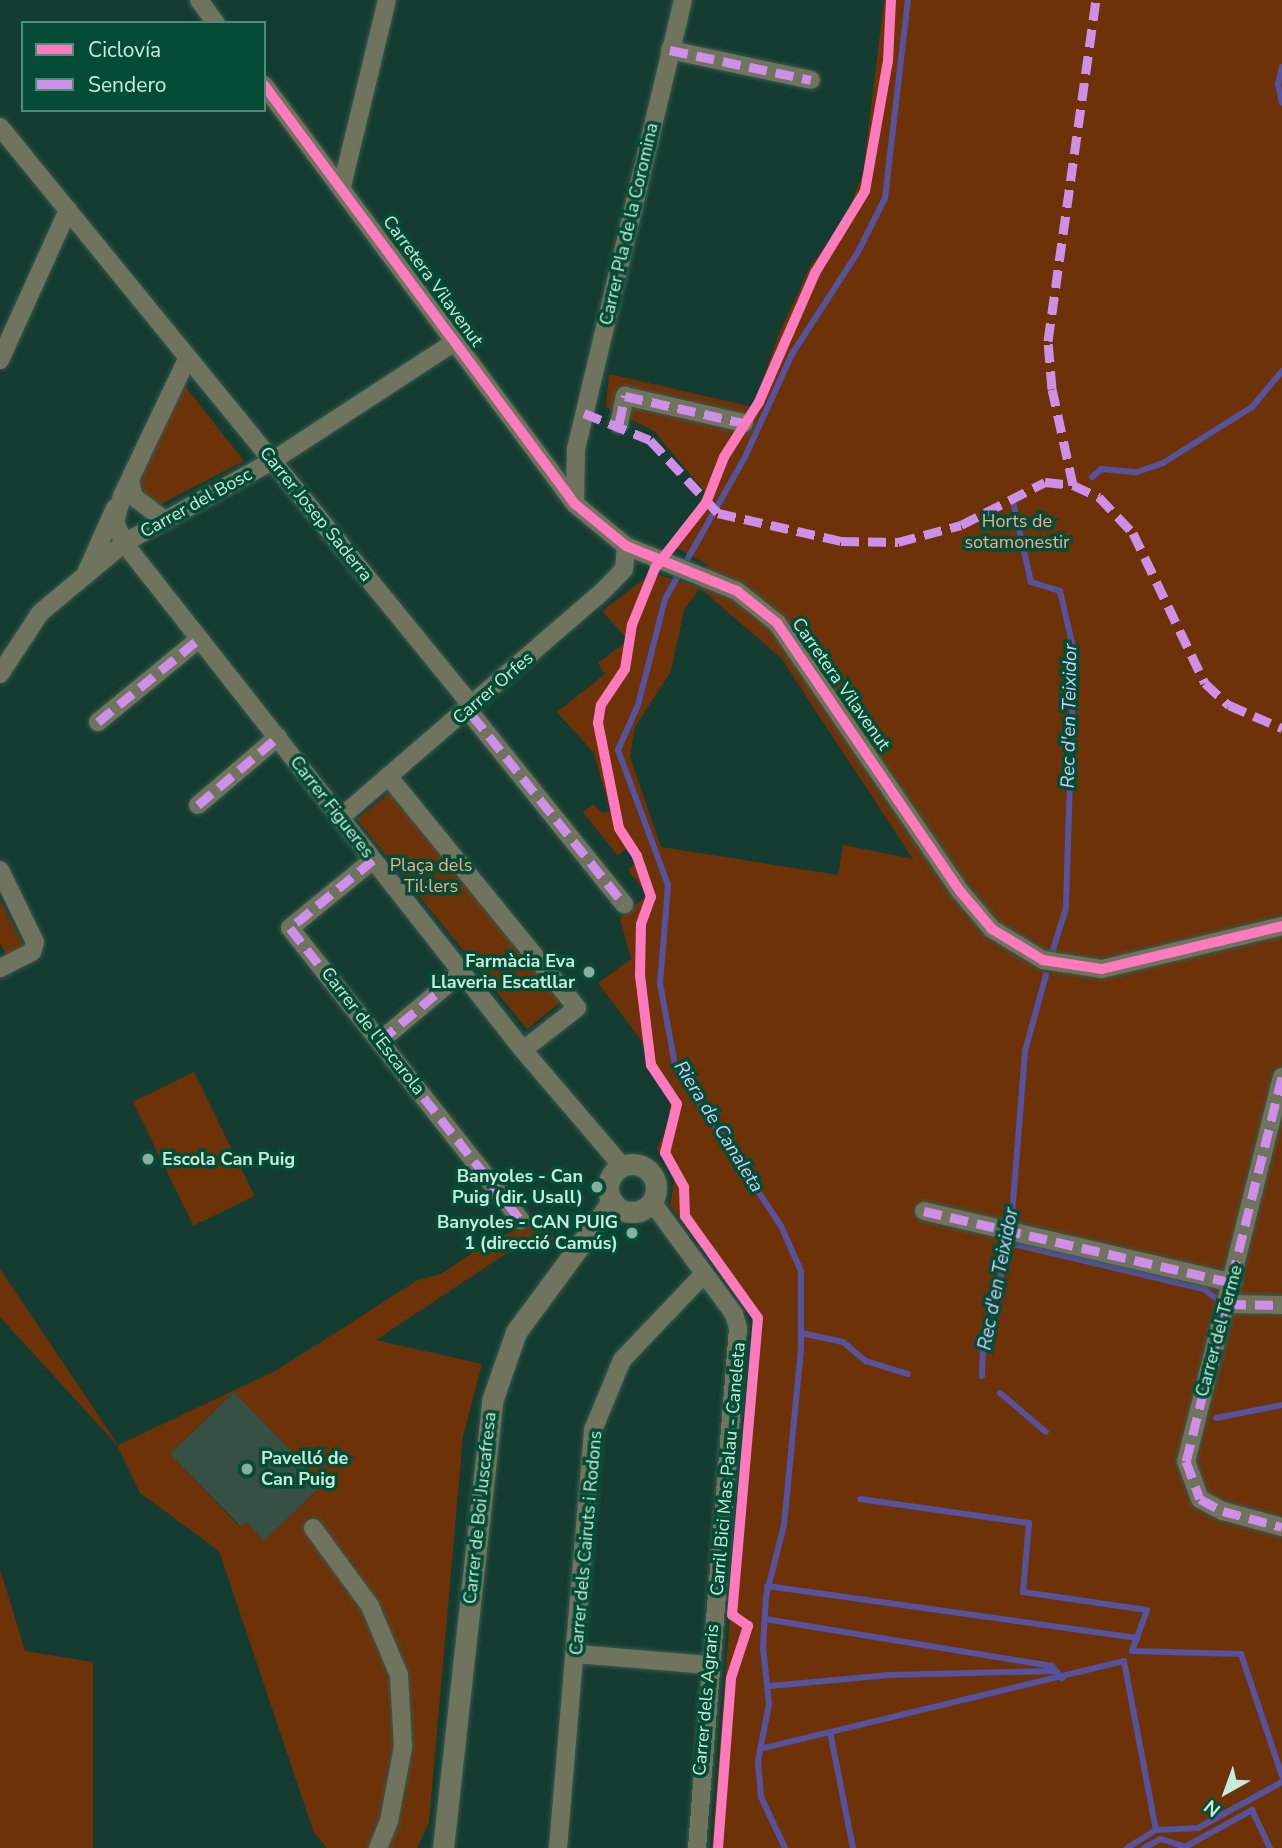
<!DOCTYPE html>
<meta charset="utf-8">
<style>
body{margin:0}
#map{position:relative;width:1282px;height:1848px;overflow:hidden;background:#143c30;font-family:"Nunito Sans",sans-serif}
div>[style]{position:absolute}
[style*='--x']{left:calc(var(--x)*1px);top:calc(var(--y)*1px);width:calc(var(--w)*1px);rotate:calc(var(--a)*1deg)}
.green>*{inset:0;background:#6e3208;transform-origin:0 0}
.stream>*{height:6px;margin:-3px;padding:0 3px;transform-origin:3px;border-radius:3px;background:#56529d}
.building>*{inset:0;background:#365143}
.roads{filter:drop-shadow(0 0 2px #37594d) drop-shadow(0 0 2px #37594d)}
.minor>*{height:18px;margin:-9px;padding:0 9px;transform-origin:9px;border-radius:9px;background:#70745f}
.tertiary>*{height:21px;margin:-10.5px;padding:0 10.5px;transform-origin:10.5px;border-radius:10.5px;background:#70745f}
.tertiary>.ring{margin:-10.5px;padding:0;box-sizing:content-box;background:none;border:21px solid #70745f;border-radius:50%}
.quiet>*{height:9px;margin-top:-4.5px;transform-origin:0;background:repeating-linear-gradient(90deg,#ce8fe9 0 18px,transparent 0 27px)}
.cycleway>*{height:10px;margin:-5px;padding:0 5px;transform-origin:5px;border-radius:5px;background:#fd7abc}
.dots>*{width:19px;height:19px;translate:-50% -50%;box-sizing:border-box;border:4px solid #044c36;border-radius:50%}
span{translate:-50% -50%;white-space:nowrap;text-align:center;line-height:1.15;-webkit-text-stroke:7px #044c36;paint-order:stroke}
.street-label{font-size:18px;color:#c6eddb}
.park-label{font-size:18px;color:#f4ab8b}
.poi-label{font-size:18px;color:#c6eddb;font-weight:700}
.right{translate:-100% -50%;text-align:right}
.left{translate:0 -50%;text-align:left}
.water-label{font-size:19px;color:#cecefc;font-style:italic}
.legend{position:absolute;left:21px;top:21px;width:245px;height:91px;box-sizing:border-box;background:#044c36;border:2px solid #528c78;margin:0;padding:9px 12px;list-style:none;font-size:21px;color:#c6eddb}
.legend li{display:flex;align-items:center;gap:14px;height:35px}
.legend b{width:35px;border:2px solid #528c78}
.north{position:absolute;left:1191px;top:1757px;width:70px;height:70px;-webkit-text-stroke:5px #044c36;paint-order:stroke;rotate:220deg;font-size:19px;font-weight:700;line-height:28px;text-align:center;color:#c6eddb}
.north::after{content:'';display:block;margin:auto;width:24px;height:32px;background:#c6eddb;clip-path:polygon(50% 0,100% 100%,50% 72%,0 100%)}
</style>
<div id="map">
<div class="green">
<i style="clip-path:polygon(evenodd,884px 0,1282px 0,1282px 1848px,712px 1848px,753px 1323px,748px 1307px,670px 1206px,675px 1175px,657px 1149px,669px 1123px,670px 1098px,653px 1074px,644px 1044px,598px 983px,631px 959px,620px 918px,648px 895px,628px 870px,636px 863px,634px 856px,627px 848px,618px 856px,583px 812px,593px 804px,602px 813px,610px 811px,594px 753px,557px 712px,605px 674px,598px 663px,628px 640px,602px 611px,652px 573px,700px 587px,708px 565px,675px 547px,705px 492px,654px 431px,606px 407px,609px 374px,753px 407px,780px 331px,810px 267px,843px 223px,863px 174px,884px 0,700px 588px,781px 658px,913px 859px,843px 845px,838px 875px,661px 847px,630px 757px,635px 727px,671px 671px,684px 610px,700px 588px)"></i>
<i style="clip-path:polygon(184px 385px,244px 461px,157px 506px,146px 500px,140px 480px)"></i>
<i style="left:392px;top:791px;width:270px;height:45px;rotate:51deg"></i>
<i style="clip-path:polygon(0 900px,24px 946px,7px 956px,0 943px)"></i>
<i style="left:194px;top:1072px;width:138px;height:68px;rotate:64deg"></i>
<i style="clip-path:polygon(evenodd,538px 1220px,558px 1239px,550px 1250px,541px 1242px,507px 1253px,376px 1340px,482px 1364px,463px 1436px,429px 1822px,417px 1848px,327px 1848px,314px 1833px,219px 1551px,140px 1493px,117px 1445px,0 1317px,0 1269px,118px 1445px,277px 1370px,418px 1280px,441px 1274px,490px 1241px,538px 1220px,234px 1392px,323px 1484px,264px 1541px,246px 1522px,240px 1527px,170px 1454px,234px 1392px)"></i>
<i style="clip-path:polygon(0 1569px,25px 1651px,93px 1662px,93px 1848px,0 1848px)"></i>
</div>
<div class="stream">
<i style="--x:1282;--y:67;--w:18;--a:103"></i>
<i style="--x:1278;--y:85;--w:18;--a:77"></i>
<i style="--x:1092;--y:477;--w:12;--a:-42"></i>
<i style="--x:1101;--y:469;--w:36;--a:5"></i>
<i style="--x:1137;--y:472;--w:28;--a:-19"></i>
<i style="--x:1163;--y:463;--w:105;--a:-32.2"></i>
<i style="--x:1252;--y:407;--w:47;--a:-50.2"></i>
<i style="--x:1013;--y:501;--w:83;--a:77.5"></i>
<i style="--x:1031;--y:582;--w:30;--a:17"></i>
<i style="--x:1060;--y:591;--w:62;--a:76.9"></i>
<i style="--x:1074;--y:651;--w:257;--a:91.8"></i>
<i style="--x:1066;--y:908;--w:47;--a:107.3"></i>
<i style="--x:1009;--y:1243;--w:200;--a:13.3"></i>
<i style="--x:1204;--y:1289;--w:24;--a:38"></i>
<i style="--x:801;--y:1333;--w:43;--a:12.1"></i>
<i style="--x:843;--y:1342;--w:30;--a:40"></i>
<i style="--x:866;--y:1361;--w:44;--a:17.2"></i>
<i style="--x:982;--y:1376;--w:29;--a:-88"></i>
<i style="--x:983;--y:1347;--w:111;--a:-76"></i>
<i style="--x:1010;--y:1239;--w:189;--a:-85.4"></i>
<i style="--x:1025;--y:1051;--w:79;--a:-74.6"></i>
<i style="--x:1000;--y:1393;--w:60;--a:40.3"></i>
<i style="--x:1216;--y:1418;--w:67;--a:-11.1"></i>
<i style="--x:860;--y:1499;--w:171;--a:8.1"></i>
<i style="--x:1029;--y:1523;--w:69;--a:95"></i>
<i style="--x:1023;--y:1592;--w:125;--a:8.3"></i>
<i style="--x:1147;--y:1610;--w:44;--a:110.1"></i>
<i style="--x:1132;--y:1651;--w:109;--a:1.6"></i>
<i style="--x:1241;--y:1654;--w:129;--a:71.4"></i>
<i style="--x:767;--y:1586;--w:374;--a:8"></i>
<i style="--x:765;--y:1619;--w:291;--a:9.3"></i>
<i style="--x:1052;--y:1666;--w:16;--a:50"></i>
<i style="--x:770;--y:1686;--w:120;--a:-5.3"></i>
<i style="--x:889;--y:1675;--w:167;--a:-1.4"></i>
<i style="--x:830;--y:1732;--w:118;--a:78.8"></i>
<i style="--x:760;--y:1749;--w:374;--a:-13.6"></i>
<i style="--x:1124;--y:1661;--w:172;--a:79.3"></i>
<i style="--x:785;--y:1848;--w:56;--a:-115.2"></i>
<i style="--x:761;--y:1797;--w:36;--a:-95"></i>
<i style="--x:758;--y:1761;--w:58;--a:-79.1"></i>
<i style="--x:769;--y:1704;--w:57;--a:-96"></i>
<i style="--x:763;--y:1647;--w:51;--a:-86.6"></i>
<i style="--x:766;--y:1596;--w:73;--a:-75.8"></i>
<i style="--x:784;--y:1525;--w:179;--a:-84.5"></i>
<i style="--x:801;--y:1347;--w:76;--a:-90"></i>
<i style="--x:801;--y:1271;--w:49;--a:-114"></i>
<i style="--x:781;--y:1226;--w:193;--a:-123.4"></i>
<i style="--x:675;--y:1065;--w:83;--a:-100.4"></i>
<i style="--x:660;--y:983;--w:98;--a:-85.3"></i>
<i style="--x:668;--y:885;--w:144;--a:-110.3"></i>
<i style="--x:618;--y:750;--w:49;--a:-66"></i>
<i style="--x:638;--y:705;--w:109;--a:-75.7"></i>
<i style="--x:665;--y:599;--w:161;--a:-60.6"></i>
<i style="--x:744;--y:459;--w:115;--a:-65.4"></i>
<i style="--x:792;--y:354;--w:121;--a:-57.1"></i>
<i style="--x:858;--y:252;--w:60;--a:-63.4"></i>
<i style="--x:885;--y:198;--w:199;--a:-83.4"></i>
<i style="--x:1127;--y:1848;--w:34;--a:-32"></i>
<i style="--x:1156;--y:1830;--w:42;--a:-2.7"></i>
<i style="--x:1198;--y:1828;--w:96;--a:-28.7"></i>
<i style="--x:1144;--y:1848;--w:19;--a:-28"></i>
<i style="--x:1161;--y:1839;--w:25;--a:18"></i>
<i style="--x:1185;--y:1847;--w:77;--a:-28.9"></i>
<i style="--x:1252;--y:1810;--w:42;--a:64.7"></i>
</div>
<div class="building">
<i style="clip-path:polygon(234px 1392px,323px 1484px,264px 1541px,246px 1522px,241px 1527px,170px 1454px)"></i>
</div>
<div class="roads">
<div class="minor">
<i style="--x:199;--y:0;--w:29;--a:54"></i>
<i style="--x:670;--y:50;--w:144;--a:12"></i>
<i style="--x:264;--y:85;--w:522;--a:53.42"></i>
<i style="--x:575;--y:504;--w:66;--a:39.5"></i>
<i style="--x:626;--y:546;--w:120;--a:22.1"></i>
<i style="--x:737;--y:591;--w:51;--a:38.7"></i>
<i style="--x:777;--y:623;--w:325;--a:55.7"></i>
<i style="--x:960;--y:891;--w:50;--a:49.9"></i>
<i style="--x:992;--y:929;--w:60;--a:31.3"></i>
<i style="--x:1043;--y:960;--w:60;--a:8.7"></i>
<i style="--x:1102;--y:969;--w:185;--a:-13.4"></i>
<i style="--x:0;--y:127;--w:747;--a:50.81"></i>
<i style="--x:472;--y:706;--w:9;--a:90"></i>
<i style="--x:472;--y:715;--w:243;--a:51.2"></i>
<i style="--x:342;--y:186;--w:191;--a:-76.4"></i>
<i style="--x:187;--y:359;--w:152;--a:115.4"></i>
<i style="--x:122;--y:496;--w:27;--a:105"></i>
<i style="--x:115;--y:522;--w:23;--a:67"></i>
<i style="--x:124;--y:543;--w:645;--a:51.8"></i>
<i style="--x:523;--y:1050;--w:153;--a:49.5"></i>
<i style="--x:0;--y:360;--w:165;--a:-65.6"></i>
<i style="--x:619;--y:424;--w:29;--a:-78"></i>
<i style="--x:625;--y:396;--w:122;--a:12.8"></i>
<i style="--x:130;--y:480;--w:17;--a:77"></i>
<i style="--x:134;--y:497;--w:39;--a:37"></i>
<i style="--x:575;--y:504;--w:55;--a:-89"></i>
<i style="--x:576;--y:449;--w:462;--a:-76.6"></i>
<i style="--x:87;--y:571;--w:69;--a:-66"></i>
<i style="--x:0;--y:674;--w:73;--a:-56.7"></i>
<i style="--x:40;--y:613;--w:109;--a:-39.8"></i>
<i style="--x:124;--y:543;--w:169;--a:-29"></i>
<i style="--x:272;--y:461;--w:220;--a:-33.1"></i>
<i style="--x:98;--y:722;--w:131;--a:-39.4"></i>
<i style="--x:388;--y:776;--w:299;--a:50.8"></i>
<i style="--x:577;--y:1008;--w:68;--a:142.1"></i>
<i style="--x:198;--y:805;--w:105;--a:-40.4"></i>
<i style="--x:340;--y:818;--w:347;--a:-40.8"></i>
<i style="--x:603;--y:591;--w:30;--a:-46"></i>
<i style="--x:624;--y:569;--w:23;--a:-85"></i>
<i style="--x:373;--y:860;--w:107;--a:140.7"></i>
<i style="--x:290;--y:928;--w:372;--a:51.7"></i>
<i style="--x:0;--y:870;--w:80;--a:64.1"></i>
<i style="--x:35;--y:942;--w:10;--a:107"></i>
<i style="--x:32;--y:952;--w:36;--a:153"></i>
<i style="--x:380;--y:1041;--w:107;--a:-40.1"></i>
<i style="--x:1282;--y:1077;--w:396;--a:104"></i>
<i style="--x:1186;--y:1461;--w:40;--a:69.8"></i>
<i style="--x:1200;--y:1499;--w:26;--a:28"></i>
<i style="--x:1223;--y:1511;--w:61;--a:15.2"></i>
<i style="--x:652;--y:1202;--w:139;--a:53.8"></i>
<i style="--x:734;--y:1314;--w:15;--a:74"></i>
<i style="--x:738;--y:1328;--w:522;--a:94.51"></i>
<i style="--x:924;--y:1211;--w:317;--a:13.1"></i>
<i style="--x:1228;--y:1304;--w:54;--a:1.1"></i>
<i style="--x:313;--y:1528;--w:97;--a:53.8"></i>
<i style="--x:370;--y:1606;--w:75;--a:67.2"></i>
<i style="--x:399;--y:1675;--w:72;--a:86.8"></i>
<i style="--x:403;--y:1747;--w:75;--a:100.7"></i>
<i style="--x:389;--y:1821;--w:29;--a:112"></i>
<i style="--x:577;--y:1654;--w:132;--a:4.8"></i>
<i style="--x:558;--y:1848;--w:419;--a:-85.2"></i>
<i style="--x:593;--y:1430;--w:76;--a:-67.5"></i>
<i style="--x:622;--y:1360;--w:117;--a:-46.4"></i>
</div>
<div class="tertiary">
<i class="ring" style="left:608px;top:1164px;width:27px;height:27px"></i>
<i style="--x:443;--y:1848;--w:450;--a:-83.7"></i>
<i style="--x:492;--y:1401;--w:73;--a:-70.8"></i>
<i style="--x:516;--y:1332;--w:162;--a:-53.6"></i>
</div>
</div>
<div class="quiet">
<i style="--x:670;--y:50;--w:144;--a:12"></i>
<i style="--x:584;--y:413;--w:71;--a:22.2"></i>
<i style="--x:650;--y:440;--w:100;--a:47"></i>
<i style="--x:718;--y:513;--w:126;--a:12.8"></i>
<i style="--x:841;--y:541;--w:57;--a:1"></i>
<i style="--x:898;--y:542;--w:65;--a:-15.1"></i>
<i style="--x:961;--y:525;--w:94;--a:-27.1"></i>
<i style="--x:1045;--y:482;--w:28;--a:6"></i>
<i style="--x:1073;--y:485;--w:29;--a:25"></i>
<i style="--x:1099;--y:497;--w:50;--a:46.6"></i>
<i style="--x:1133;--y:533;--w:166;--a:64.4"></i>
<i style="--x:1205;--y:683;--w:33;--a:43"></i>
<i style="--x:1229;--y:705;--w:58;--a:23.5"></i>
<i style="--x:619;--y:424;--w:29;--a:-78"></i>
<i style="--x:625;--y:396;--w:122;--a:12.8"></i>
<i style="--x:1073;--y:485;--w:98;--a:-102.3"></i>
<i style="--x:1052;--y:389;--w:48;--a:-94.8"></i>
<i style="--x:1048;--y:341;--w:344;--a:-82"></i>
<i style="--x:472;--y:706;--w:9;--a:90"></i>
<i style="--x:472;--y:715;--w:243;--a:51.2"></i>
<i style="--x:98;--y:722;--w:131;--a:-39.4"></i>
<i style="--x:198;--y:805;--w:105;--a:-40.4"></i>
<i style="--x:373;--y:860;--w:107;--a:140.7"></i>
<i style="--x:290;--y:928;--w:372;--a:51.7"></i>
<i style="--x:380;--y:1041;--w:107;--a:-40.1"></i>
<i style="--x:1282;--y:1077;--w:396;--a:104"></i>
<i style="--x:1186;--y:1461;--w:40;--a:69.8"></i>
<i style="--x:1200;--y:1499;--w:26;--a:28"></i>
<i style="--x:1223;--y:1511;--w:61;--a:15.2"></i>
<i style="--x:924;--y:1211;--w:317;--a:13.1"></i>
<i style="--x:1228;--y:1304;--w:54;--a:1.1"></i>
</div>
<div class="cycleway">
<i style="--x:264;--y:85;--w:522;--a:53.42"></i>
<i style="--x:575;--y:504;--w:66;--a:39.5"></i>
<i style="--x:626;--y:546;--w:120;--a:22.1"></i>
<i style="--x:737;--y:591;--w:51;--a:38.7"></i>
<i style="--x:777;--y:623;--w:325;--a:55.7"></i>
<i style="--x:960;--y:891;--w:50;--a:49.9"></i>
<i style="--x:992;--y:929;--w:60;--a:31.3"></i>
<i style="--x:1043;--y:960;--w:60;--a:8.7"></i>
<i style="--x:1102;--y:969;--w:185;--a:-13.4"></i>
<i style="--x:718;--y:1848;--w:170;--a:-85.6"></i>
<i style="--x:731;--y:1678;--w:55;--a:-71.9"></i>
<i style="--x:748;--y:1626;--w:19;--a:-145"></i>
<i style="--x:732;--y:1615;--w:298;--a:-85"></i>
<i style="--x:758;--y:1318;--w:125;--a:-125.6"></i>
<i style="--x:685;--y:1216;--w:29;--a:-92"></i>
<i style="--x:684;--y:1187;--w:39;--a:-119"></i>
<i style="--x:665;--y:1153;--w:50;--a:-76.2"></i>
<i style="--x:677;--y:1104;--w:47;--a:-123.7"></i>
<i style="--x:651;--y:1065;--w:90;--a:-97"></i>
<i style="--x:640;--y:976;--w:52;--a:-88.9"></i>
<i style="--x:641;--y:924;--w:29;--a:-70"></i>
<i style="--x:651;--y:897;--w:43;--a:-108.9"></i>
<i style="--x:637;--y:856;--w:33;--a:-123"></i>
<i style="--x:619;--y:828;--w:107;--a:-101.3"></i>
<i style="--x:598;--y:723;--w:18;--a:-81"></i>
<i style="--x:601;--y:705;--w:43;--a:-56.3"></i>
<i style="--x:625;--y:669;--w:45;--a:-81"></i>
<i style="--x:632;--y:625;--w:61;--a:-68"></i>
<i style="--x:655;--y:568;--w:83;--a:-51.9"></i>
<i style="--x:706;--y:503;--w:49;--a:-68.6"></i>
<i style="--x:724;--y:457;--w:65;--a:-57.5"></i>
<i style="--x:759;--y:402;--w:141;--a:-66.5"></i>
<i style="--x:815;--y:273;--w:96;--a:-58.6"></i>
<i style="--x:865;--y:191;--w:132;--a:-80"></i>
<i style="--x:888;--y:61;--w:61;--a:-87.2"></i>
</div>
<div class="dots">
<i style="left:589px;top:972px;background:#88af9f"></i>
<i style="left:148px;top:1159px;background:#88af9f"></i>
<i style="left:597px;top:1187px;background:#88af9f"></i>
<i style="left:632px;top:1233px;background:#88af9f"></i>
<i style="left:247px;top:1469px;background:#88af9f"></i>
</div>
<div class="street-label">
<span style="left:629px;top:224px;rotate:-77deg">Carrer Pla de la Coromina</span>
<span style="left:433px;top:281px;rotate:54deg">Carretera Vilavenut</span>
<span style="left:196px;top:503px;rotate:-29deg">Carrer del Bosc</span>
<span style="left:316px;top:514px;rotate:51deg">Carrer Josep Saderra</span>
<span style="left:841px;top:684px;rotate:55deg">Carretera Vilavenut</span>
<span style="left:493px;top:688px;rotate:-41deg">Carrer Orfes</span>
<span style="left:332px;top:807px;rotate:52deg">Carrer Figueres</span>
<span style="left:373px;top:1031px;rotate:52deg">Carrer de l'Escarola</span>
<span style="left:1219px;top:1331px;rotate:-75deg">Carrer del Terme</span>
<span style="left:728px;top:1469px;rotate:-85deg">Carril Bici Mas Palau - Caneleta</span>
<span style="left:480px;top:1508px;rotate:-84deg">Carrer de Boi Juscafresa</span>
<span style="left:586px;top:1543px;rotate:-85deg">Carrer dels Cairuts i Rodons</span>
<span style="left:706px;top:1700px;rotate:-85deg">Carrer dels Agraris</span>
</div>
<div class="park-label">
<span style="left:1017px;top:532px">Horts de<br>sotamonestir</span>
<span style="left:431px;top:876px">Plaça dels<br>Til·lers</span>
</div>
<div class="poi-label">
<span class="right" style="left:575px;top:972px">Farmàcia Eva<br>Llaveria Escatllar</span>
<span class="left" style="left:162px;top:1159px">Escola Can Puig</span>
<span class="right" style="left:583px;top:1187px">Banyoles - Can<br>Puig (dir. Usall)</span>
<span class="right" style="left:618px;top:1233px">Banyoles - CAN PUIG<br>1 (direcció Camús)</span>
<span class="left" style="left:261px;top:1469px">Pavelló de<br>Can Puig</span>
</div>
<div class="water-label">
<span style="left:1070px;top:716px;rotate:-89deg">Rec d'en Teixidor</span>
<span style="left:718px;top:1127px;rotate:58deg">Riera de Canaleta</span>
<span style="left:999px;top:1279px;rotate:-79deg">Rec d'en Teixidor</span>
</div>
<ul class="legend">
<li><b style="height:9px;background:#fd7abc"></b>Ciclovía</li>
<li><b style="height:9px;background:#ce8fe9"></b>Sendero</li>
</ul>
<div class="north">N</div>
</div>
